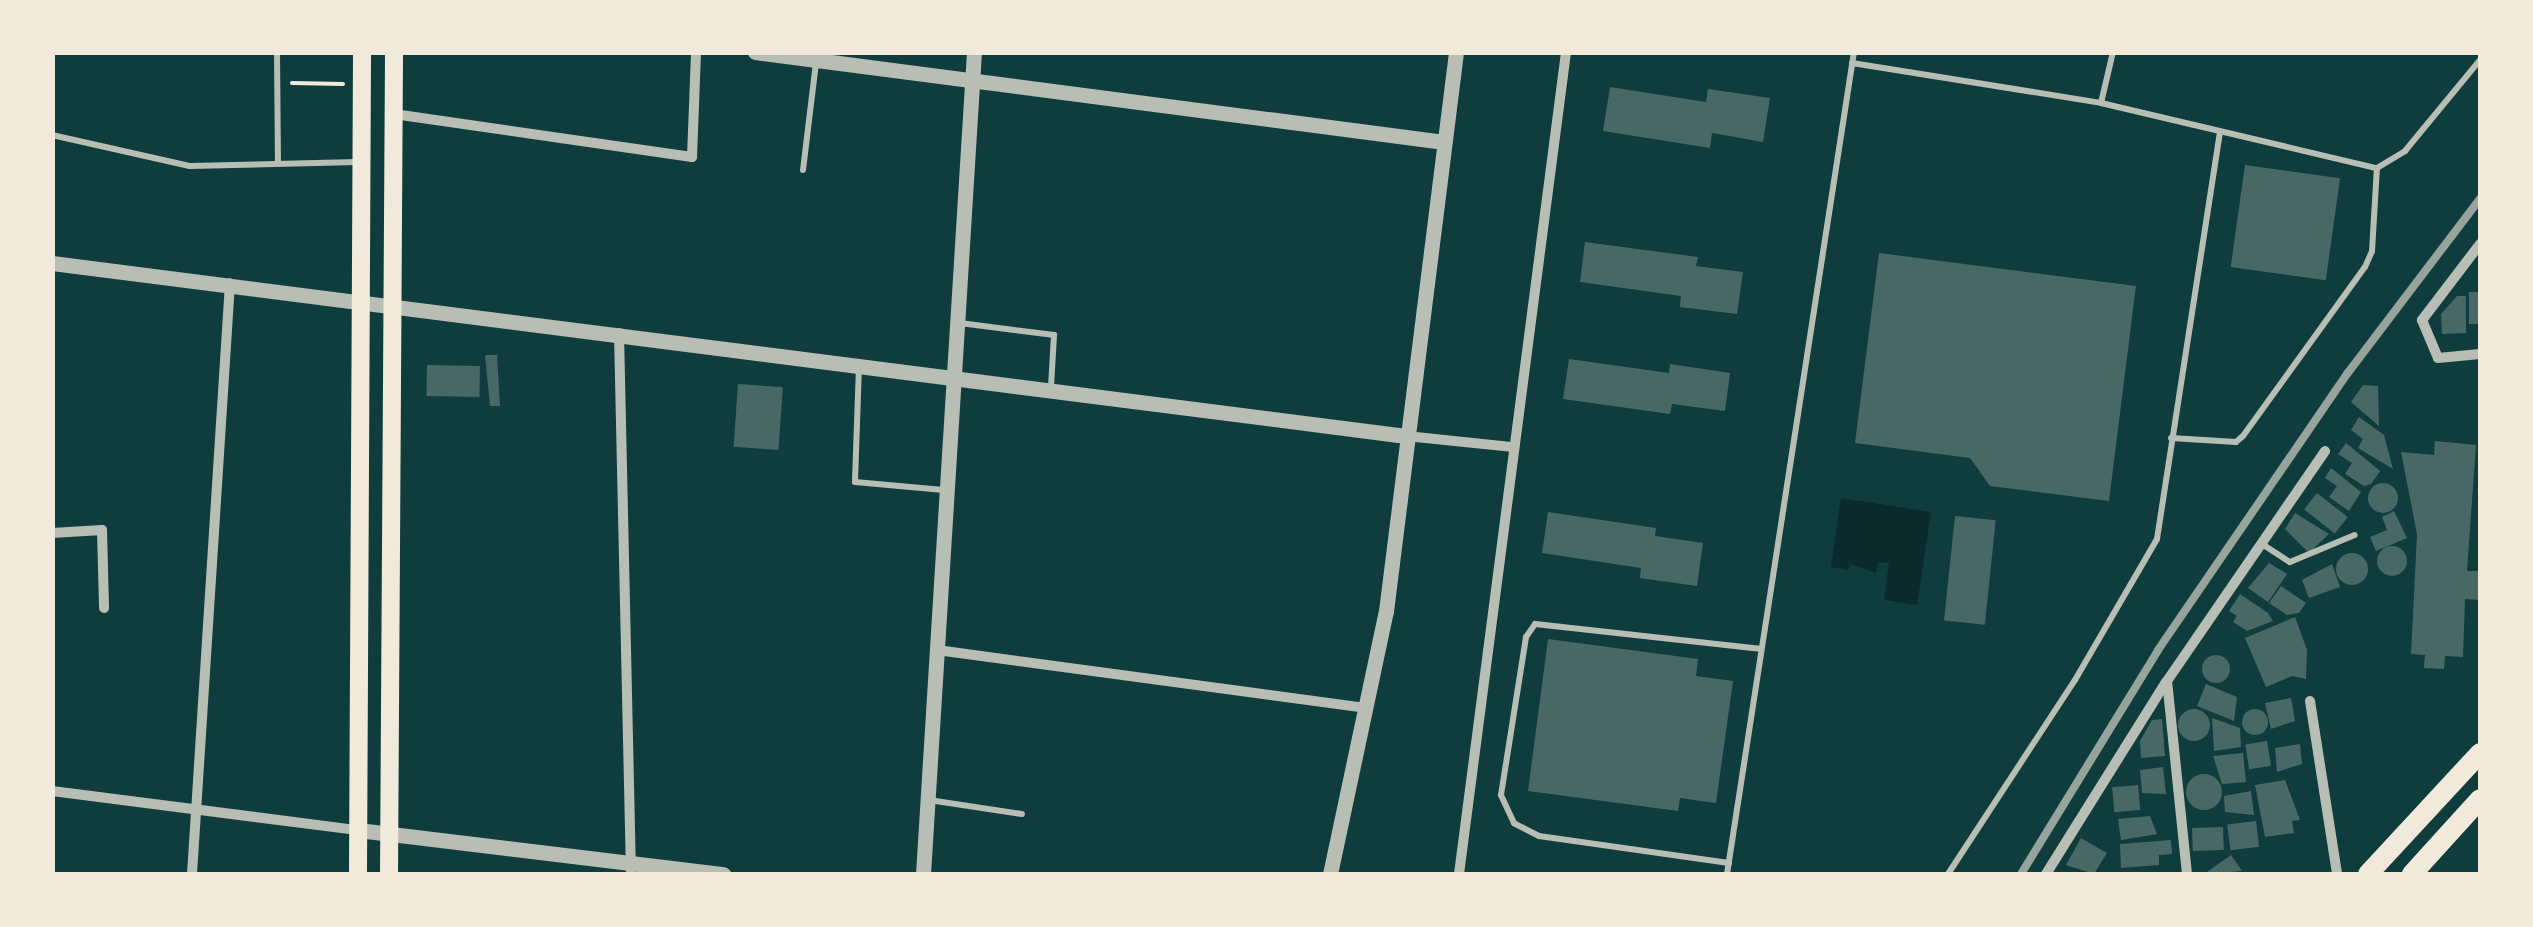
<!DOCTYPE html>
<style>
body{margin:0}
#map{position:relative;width:2533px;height:927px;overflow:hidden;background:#0f3d3e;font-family:Inter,sans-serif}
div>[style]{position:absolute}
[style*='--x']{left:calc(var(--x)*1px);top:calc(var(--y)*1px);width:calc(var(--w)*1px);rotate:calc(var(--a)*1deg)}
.water>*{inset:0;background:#0a2a2b}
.building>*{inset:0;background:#486865;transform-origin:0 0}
.round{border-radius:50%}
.path>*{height:4px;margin:-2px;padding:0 2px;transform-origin:2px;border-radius:2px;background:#f1e9da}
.service>*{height:6px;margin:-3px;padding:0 3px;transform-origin:3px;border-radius:3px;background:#b8beb3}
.minor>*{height:10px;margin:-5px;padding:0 5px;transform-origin:5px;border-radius:5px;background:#b8beb3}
.tertiary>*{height:15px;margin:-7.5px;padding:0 7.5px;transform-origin:7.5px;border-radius:7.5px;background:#b8beb3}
.secondary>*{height:18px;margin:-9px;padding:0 9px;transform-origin:9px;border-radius:9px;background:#f1e9da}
.trunk>*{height:20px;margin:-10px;padding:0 10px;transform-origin:10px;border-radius:10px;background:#f1e9da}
.rail>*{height:8px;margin:-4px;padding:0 4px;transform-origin:4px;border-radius:4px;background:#97a49c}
span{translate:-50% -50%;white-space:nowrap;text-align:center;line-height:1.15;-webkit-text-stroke:8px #f1e9da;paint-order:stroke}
.frame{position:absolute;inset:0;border:55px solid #f1e9da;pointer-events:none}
</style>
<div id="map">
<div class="water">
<i style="clip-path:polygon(1841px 498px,1931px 512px,1917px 605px,1884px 600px,1889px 563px,1878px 562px,1876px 573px,1850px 564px,1848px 570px,1831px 567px)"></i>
</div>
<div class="building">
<i style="clip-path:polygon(1610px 87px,1706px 102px,1708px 89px,1770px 98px,1763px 142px,1712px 133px,1710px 148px,1603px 131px)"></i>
<i style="left:2245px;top:165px;width:96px;height:103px;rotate:8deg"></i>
<i style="clip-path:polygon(1585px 242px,1698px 257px,1696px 266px,1743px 272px,1737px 314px,1680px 307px,1681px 296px,1580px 282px)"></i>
<i style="clip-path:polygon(1879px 253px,2136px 286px,2109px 501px,1990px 486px,1970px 458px,1855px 443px)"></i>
<i style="left:2480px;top:292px;width:32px;height:11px;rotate:90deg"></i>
<i style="clip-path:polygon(2457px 296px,2466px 296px,2466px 333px,2442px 334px,2441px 314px)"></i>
<i style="clip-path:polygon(485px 355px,497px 355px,500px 406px,490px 406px)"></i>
<i style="clip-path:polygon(1569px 359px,1669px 373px,1670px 364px,1730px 373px,1725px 411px,1672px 404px,1670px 414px,1563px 399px)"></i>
<i style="left:427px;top:365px;width:53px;height:31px;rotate:1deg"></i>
<i style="left:738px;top:384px;width:45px;height:63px;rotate:4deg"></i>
<i style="clip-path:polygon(2363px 385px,2378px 386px,2379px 426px,2351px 402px)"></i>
<i style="clip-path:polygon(2359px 417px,2384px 435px,2393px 469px,2358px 448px,2363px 439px,2351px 430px)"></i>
<i style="clip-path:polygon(2435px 441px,2476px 445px,2467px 571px,2480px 571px,2480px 600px,2465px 599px,2463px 657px,2445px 656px,2444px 669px,2424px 668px,2425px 655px,2411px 654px,2417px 534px,2401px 452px,2434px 455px)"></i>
<i style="clip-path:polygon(2346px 443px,2380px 471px,2371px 484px,2364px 486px,2345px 474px,2352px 463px,2338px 454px)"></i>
<i style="clip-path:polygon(2331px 468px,2361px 492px,2349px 511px,2329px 497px,2337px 486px,2325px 478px)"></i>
<i class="round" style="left:2368px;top:483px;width:30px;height:30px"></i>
<i style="left:2317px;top:493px;width:39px;height:21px;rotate:38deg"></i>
<i style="clip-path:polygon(2394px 511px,2407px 538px,2376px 551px,2370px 537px,2387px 530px,2382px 517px)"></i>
<i style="clip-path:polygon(1548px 512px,1656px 528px,1655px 536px,1703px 543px,1697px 586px,1640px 578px,1641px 568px,1542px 553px)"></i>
<i style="clip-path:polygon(2295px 513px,2329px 534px,2309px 553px,2285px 529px)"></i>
<i style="left:1955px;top:516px;width:41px;height:105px;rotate:6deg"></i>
<i class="round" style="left:2377px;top:546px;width:30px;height:30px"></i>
<i class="round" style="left:2336px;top:553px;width:32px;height:32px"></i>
<i style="clip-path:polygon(2269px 563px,2287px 574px,2268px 602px,2248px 588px)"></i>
<i style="clip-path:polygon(2332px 564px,2340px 587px,2309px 598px,2302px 580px)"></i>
<i style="clip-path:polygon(2281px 586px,2306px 603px,2299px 613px,2287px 615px,2269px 603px)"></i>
<i style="clip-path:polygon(2240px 594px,2268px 613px,2273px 621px,2247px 631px,2233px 622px,2237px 616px,2229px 611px)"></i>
<i style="clip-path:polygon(2295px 617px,2307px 650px,2306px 679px,2292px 676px,2266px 687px,2245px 638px)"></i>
<i style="clip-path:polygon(1548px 639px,1698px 659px,1696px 676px,1733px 681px,1716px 803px,1680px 798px,1678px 811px,1528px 791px)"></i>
<i class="round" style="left:2202px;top:655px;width:28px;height:28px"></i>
<i style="clip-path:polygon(2206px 684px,2237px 697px,2234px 721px,2197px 706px)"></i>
<i style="clip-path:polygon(2291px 698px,2295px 721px,2271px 729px,2265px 703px)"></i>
<i class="round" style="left:2242px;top:709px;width:26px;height:26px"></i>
<i class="round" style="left:2178px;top:709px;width:32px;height:32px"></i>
<i style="clip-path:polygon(2212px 718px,2240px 728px,2241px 747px,2214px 751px)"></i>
<i style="clip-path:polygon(2162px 719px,2165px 756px,2141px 758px,2140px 741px,2152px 720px)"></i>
<i style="left:2267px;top:741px;width:25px;height:22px;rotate:81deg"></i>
<i style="clip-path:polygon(2300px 744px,2302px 764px,2277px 772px,2275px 748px)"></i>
<i style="clip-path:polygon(2243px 753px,2246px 782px,2222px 784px,2213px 756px)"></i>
<i style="clip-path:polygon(2163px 767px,2166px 794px,2142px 793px,2140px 770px)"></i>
<i class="round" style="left:2186px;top:774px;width:36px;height:36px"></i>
<i style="clip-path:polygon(2285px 780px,2300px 820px,2292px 821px,2294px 833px,2265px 837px,2255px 785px)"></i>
<i style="left:2138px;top:785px;width:25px;height:26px;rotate:85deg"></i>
<i style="clip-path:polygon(2251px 791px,2254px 815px,2225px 812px,2224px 796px)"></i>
<i style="clip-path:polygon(2150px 816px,2157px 834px,2121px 840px,2118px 819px)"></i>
<i style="left:2256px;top:821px;width:26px;height:29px;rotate:83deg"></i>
<i style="left:2223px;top:827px;width:23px;height:31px;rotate:88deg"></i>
<i style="clip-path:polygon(2081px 838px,2107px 853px,2094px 874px,2066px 865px)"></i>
<i style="clip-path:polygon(2171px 840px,2172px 854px,2159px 855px,2159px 865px,2121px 868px,2120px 844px)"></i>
<i style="clip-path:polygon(2231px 855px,2242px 871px,2204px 874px)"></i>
</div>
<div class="path">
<i style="--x:292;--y:83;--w:51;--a:1.1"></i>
</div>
<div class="service">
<i style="--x:277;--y:52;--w:109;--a:89.5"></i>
<i style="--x:1852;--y:63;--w:252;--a:9.1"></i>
<i style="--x:2101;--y:103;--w:284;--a:13.3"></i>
<i style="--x:2377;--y:168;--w:33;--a:-31"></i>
<i style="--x:2405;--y:151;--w:118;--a:-50.5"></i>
<i style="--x:2101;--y:103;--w:52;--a:-76.8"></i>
<i style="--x:52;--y:135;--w:141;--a:12.7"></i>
<i style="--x:190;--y:166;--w:167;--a:-1.4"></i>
<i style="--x:803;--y:170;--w:109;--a:-83.1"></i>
<i style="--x:960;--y:323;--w:95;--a:7.3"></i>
<i style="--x:1054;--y:335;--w:52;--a:93.3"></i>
<i style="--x:859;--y:366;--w:116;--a:92"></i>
<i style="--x:855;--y:482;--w:89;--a:5.1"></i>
<i style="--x:2171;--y:438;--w:65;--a:3.5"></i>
<i style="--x:2236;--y:442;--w:9;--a:-41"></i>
<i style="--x:2243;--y:436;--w:208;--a:-54.2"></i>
<i style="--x:2365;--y:267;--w:17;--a:-66"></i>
<i style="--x:2372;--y:251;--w:83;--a:-86.6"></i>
<i style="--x:2262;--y:544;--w:33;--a:33"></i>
<i style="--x:2290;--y:562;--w:70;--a:-22.6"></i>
<i style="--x:929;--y:800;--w:94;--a:8.6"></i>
<i style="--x:1729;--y:863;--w:192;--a:-171.9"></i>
<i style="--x:1539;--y:836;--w:28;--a:-153"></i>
<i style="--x:1514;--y:823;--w:31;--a:-115"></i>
<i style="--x:1501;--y:795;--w:160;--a:-81"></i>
<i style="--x:1526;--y:637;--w:16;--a:-55"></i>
<i style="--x:1535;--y:624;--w:226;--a:6.3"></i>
<i style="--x:1727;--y:874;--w:832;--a:-81.22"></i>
<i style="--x:1948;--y:874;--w:232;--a:-56.8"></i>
<i style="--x:2075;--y:680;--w:163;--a:-59.8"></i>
<i style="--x:2157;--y:539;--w:410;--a:-81.2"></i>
</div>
<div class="minor">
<i style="--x:394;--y:114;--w:301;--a:8.2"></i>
<i style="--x:692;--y:157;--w:105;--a:-87.8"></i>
<i style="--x:2480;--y:244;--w:96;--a:127.3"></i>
<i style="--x:2422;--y:320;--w:41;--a:67.2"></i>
<i style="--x:2438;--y:358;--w:42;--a:-5.4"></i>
<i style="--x:619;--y:333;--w:541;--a:88.73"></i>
<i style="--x:1406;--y:436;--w:108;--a:5.9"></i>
<i style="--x:52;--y:533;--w:50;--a:-3.4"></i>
<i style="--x:102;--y:530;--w:78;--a:88.5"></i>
<i style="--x:937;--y:650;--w:434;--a:7.7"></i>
<i style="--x:2310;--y:701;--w:175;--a:81.1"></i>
<i style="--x:52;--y:791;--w:308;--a:7.3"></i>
<i style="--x:192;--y:874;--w:592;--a:-86.32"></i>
<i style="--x:1459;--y:874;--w:829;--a:-82.58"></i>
<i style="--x:2046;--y:874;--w:226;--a:-58"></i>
<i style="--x:2187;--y:874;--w:194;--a:-95.9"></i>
<i style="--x:2167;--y:681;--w:279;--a:-55.5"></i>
</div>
<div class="tertiary">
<i style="--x:755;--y:52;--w:695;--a:7.44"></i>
<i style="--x:52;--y:263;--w:1365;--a:7.28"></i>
<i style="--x:358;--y:830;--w:368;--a:6.9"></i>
<i style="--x:923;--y:874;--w:824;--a:-86.45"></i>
<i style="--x:1330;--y:874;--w:269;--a:-78"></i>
<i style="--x:1386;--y:611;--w:563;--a:-82.86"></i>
</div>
<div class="secondary">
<i style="--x:358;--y:874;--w:822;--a:-89.72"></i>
<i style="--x:389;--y:874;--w:822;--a:-89.65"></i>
</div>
<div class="trunk">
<i style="--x:2368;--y:874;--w:165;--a:-47.2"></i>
<i style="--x:2412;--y:874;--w:101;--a:-47.8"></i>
</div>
<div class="rail">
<i style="--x:2021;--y:874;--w:263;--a:-58.5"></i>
<i style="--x:2158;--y:650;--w:335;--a:-55.6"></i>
<i style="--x:2347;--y:374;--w:220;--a:-52.8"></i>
</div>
<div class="frame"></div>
</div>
